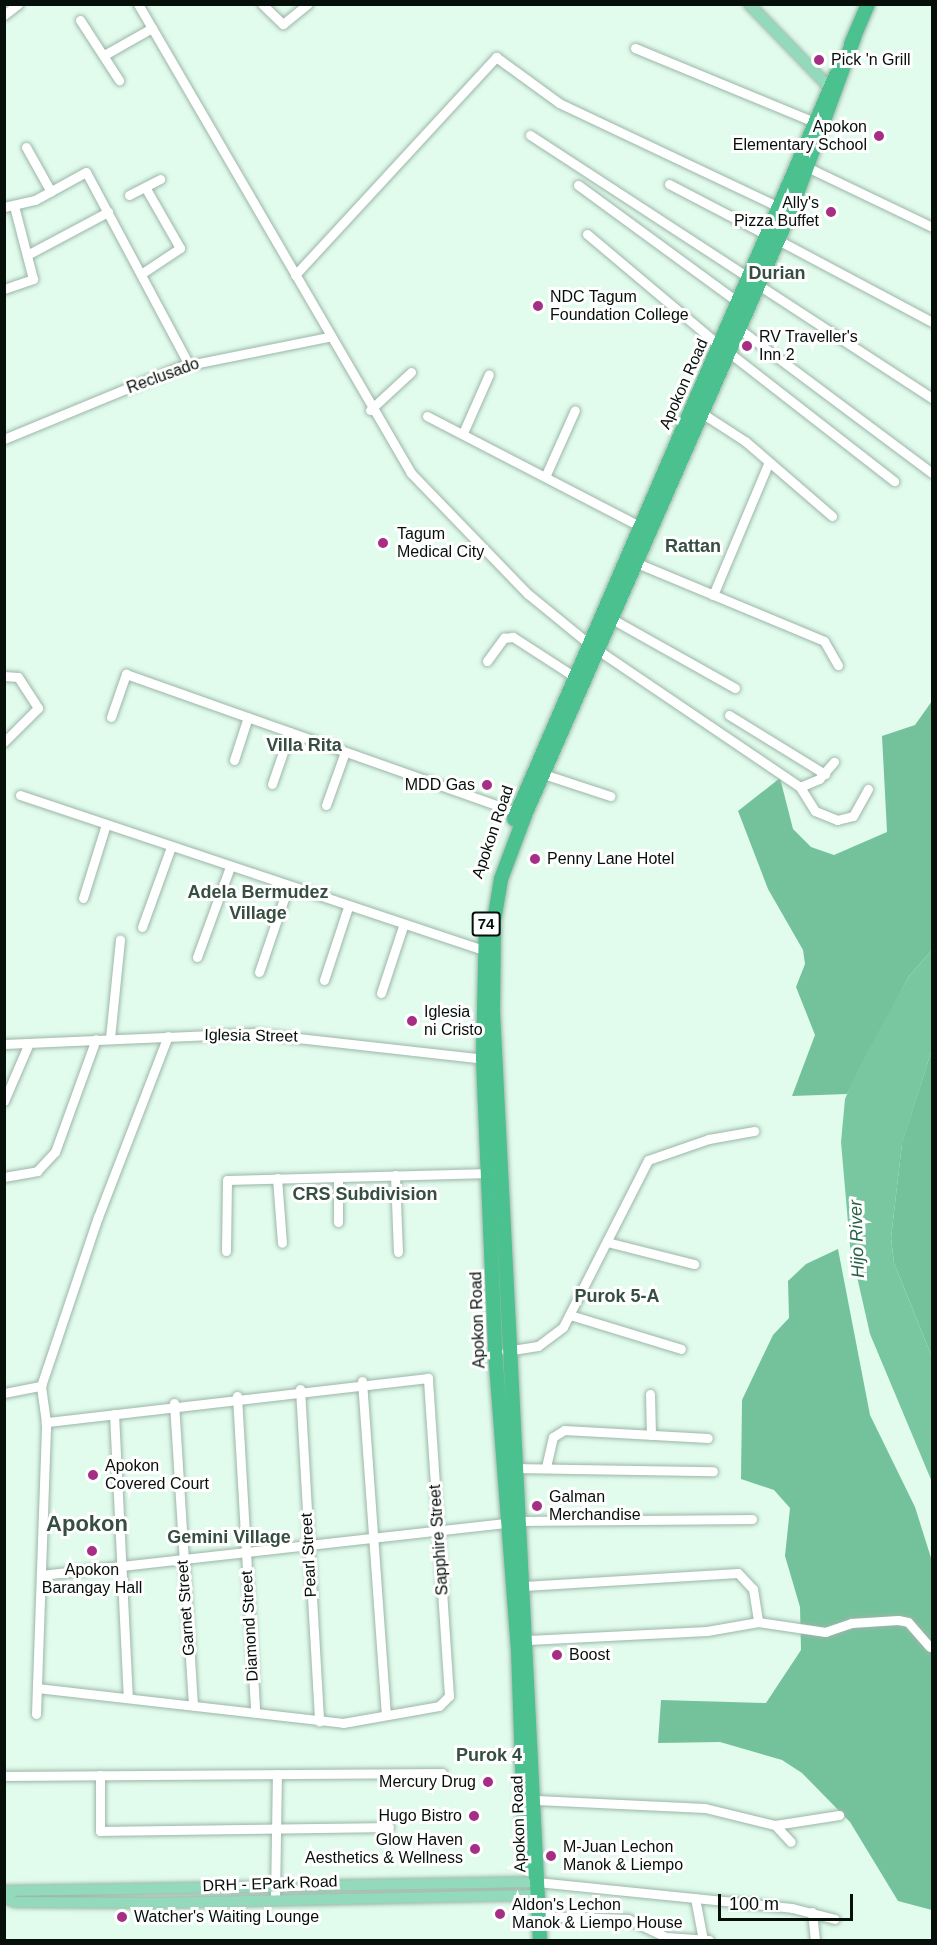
<!DOCTYPE html>
<style>
body{margin:0}
#map{position:relative;width:937px;height:1945px;overflow:hidden;background:#e1fced;font-family:Helvetica,sans-serif}
div>[style]{position:absolute}
[style*='--x']{left:calc(var(--x)*1px);top:calc(var(--y)*1px);width:calc(var(--w)*1px);rotate:calc(var(--a)*1deg)}
.forest>*{inset:0;background:#74c29c}
.water>*{inset:0;background:#78c7a0}
.roads{filter:drop-shadow(0 0 2px #9cb6a8) drop-shadow(0 0 2px #9cb6a8)}
.minor>*{height:9px;margin:-4.5px;padding:0 4.5px;transform-origin:4.5px;border-radius:4.5px;background:#fff}
.major>*{height:10px;margin:-5px;padding:0 5px;transform-origin:5px;border-radius:5px;background:#92dabb}
.highway>*{height:14px;margin:-7px;padding:0 7px;transform-origin:7px;border-radius:7px;background:#4ac18e}
.dots>*{width:16px;height:16px;translate:-50% -50%;box-sizing:border-box;border:3px solid #fff;border-radius:50%}
span{translate:-50% -50%;white-space:nowrap;text-align:center;line-height:1.15;-webkit-text-stroke:6px #fff;paint-order:stroke}
.shield-label span{padding:2px 4px;background:#fff;border:2px solid;border-radius:4px;-webkit-text-stroke-width:0}
.shield-label{font-size:15px;color:#060f0a;font-weight:700}
.poi-label{font-size:16px;color:#060f0a}
.left{translate:0 -50%;text-align:left}
.right{translate:-100% -50%;text-align:right}
.street-label{font-size:16px;color:#060f0a}
.neighbourhood-label{font-size:18px;color:#374e42;font-weight:700}
.water-label{font-size:18px;color:#276247;font-style:italic}
.district-label{font-size:22px;color:#374e42;font-weight:700}
.frame{position:absolute;inset:0;border:6px solid #060f0a;pointer-events:none}
.scale{position:absolute;left:718px;top:1894px;width:135px;height:27px;box-sizing:border-box;border:3px solid #060f0a;border-top:0;padding-left:8px;font-size:18px;line-height:21px;white-space:nowrap;color:#060f0a;-webkit-text-stroke:4px #fff;paint-order:stroke}
</style>
<div id="map">
<div class="forest">
<i style="clip-path:polygon(932px 701px,932px 950px,909px 976px,847px 1094px,792px 1096px,815px 1035px,796px 987px,805px 964px,803px 950px,768px 889px,738px 811px,780px 778px,793px 829px,811px 847px,834px 855px,887px 832px,882px 736px,915px 725px)"></i>
<i style="clip-path:polygon(932px 1049px,932px 1357px,894px 1263px,891px 1238px,902px 1143px)"></i>
<i style="clip-path:polygon(838px 1249px,870px 1415px,915px 1507px,932px 1561px,932px 1910px,898px 1901px,850px 1822px,802px 1773px,782px 1760px,720px 1742px,658px 1743px,661px 1700px,766px 1703px,801px 1650px,800px 1607px,785px 1556px,790px 1508px,774px 1490px,741px 1479px,742px 1400px,773px 1335px,789px 1318px,788px 1281px,806px 1264px)"></i>
</div>
<div class="water">
<i style="clip-path:polygon(932px 950px,932px 1049px,902px 1144px,891px 1238px,894px 1263px,932px 1357px,932px 1482px,870px 1334px,850px 1246px,841px 1142px,845px 1099px,857px 1071px,909px 976px)"></i>
</div>
<div class="roads">
<div class="minor">
<i style="--x:138;--y:4;--w:543;--a:59.8"></i>
<i style="--x:411;--y:473;--w:168;--a:46"></i>
<i style="--x:528;--y:594;--w:79;--a:39.3"></i>
<i style="--x:589;--y:644;--w:255;--a:34.1"></i>
<i style="--x:800;--y:787;--w:21;--a:-23"></i>
<i style="--x:819;--y:779;--w:23;--a:-49"></i>
<i style="--x:262;--y:4;--w:29;--a:44"></i>
<i style="--x:283;--y:24;--w:32;--a:-39"></i>
<i style="--x:4;--y:15;--w:18;--a:-38"></i>
<i style="--x:80;--y:20;--w:72;--a:57"></i>
<i style="--x:635;--y:48;--w:199;--a:22.4"></i>
<i style="--x:106;--y:54;--w:53;--a:-29.5"></i>
<i style="--x:530;--y:135;--w:262;--a:33.1"></i>
<i style="--x:26;--y:147;--w:51;--a:60.9"></i>
<i style="--x:809;--y:168;--w:136;--a:25.6"></i>
<i style="--x:669;--y:184;--w:113;--a:27.5"></i>
<i style="--x:578;--y:185;--w:200;--a:36.2"></i>
<i style="--x:129;--y:195;--w:35;--a:-27"></i>
<i style="--x:4;--y:207;--w:32;--a:-13"></i>
<i style="--x:35;--y:200;--w:58;--a:-28.8"></i>
<i style="--x:86;--y:172;--w:217;--a:61.9"></i>
<i style="--x:587;--y:234;--w:172;--a:40.1"></i>
<i style="--x:778;--y:240;--w:174;--a:28"></i>
<i style="--x:27;--y:255;--w:92;--a:-28"></i>
<i style="--x:141;--y:274;--w:47;--a:-33.7"></i>
<i style="--x:180;--y:248;--w:70;--a:-119.8"></i>
<i style="--x:295;--y:275;--w:297;--a:-47.3"></i>
<i style="--x:496;--y:57;--w:78;--a:36.1"></i>
<i style="--x:559;--y:103;--w:248;--a:25.3"></i>
<i style="--x:757;--y:284;--w:209;--a:33.1"></i>
<i style="--x:4;--y:289;--w:31;--a:-19"></i>
<i style="--x:33;--y:279;--w:75;--a:-104.6"></i>
<i style="--x:738;--y:328;--w:242;--a:36.8"></i>
<i style="--x:727;--y:351;--w:212;--a:37.9"></i>
<i style="--x:370;--y:410;--w:56;--a:-42.8"></i>
<i style="--x:697;--y:410;--w:57;--a:32.9"></i>
<i style="--x:745;--y:441;--w:115;--a:40.8"></i>
<i style="--x:427;--y:416;--w:243;--a:27.4"></i>
<i style="--x:463;--y:433;--w:64;--a:-66.2"></i>
<i style="--x:4;--y:439;--w:189;--a:-22.4"></i>
<i style="--x:179;--y:367;--w:152;--a:-11.4"></i>
<i style="--x:545;--y:477;--w:73;--a:-65.9"></i>
<i style="--x:632;--y:561;--w:208;--a:22.6"></i>
<i style="--x:824;--y:641;--w:28;--a:60"></i>
<i style="--x:713;--y:595;--w:144;--a:-67.2"></i>
<i style="--x:612;--y:619;--w:141;--a:29.3"></i>
<i style="--x:487;--y:661;--w:29;--a:-54"></i>
<i style="--x:504;--y:638;--w:9;--a:-6"></i>
<i style="--x:513;--y:637;--w:77;--a:32.9"></i>
<i style="--x:4;--y:676;--w:14;--a:4"></i>
<i style="--x:18;--y:677;--w:37;--a:57"></i>
<i style="--x:38;--y:708;--w:48;--a:135"></i>
<i style="--x:729;--y:715;--w:113;--a:31.6"></i>
<i style="--x:111;--y:717;--w:46;--a:-70.8"></i>
<i style="--x:126;--y:674;--w:420;--a:19.5"></i>
<i style="--x:234;--y:760;--w:45;--a:-72"></i>
<i style="--x:543;--y:774;--w:71;--a:18.2"></i>
<i style="--x:272;--y:784;--w:55;--a:-70.9"></i>
<i style="--x:800;--y:787;--w:28;--a:58"></i>
<i style="--x:815;--y:811;--w:24;--a:22"></i>
<i style="--x:837;--y:820;--w:16;--a:-14"></i>
<i style="--x:853;--y:816;--w:31;--a:-61"></i>
<i style="--x:20;--y:795;--w:495;--a:18.5"></i>
<i style="--x:326;--y:805;--w:56;--a:-70.3"></i>
<i style="--x:83;--y:898;--w:77;--a:-72.7"></i>
<i style="--x:142;--y:927;--w:85;--a:-70.1"></i>
<i style="--x:197;--y:957;--w:96;--a:-69.9"></i>
<i style="--x:259;--y:972;--w:90;--a:-71.2"></i>
<i style="--x:324;--y:980;--w:77;--a:-71.8"></i>
<i style="--x:381;--y:993;--w:71;--a:-71.8"></i>
<i style="--x:110;--y:1038;--w:99;--a:-84.2"></i>
<i style="--x:4;--y:1044;--w:249;--a:-2.5"></i>
<i style="--x:253;--y:1033;--w:234;--a:6.4"></i>
<i style="--x:4;--y:1101;--w:63;--a:-66.7"></i>
<i style="--x:395;--y:1175;--w:77;--a:87.8"></i>
<i style="--x:4;--y:1177;--w:34;--a:-10"></i>
<i style="--x:37;--y:1171;--w:26;--a:-47"></i>
<i style="--x:55;--y:1152;--w:120;--a:-70.1"></i>
<i style="--x:277;--y:1178;--w:65;--a:85.6"></i>
<i style="--x:338;--y:1222;--w:45;--a:-90"></i>
<i style="--x:607;--y:1242;--w:90;--a:14.2"></i>
<i style="--x:226;--y:1251;--w:71;--a:-89.2"></i>
<i style="--x:227;--y:1180;--w:264;--a:-1.5"></i>
<i style="--x:570;--y:1315;--w:116;--a:17"></i>
<i style="--x:506;--y:1351;--w:32;--a:-9"></i>
<i style="--x:538;--y:1346;--w:31;--a:-37"></i>
<i style="--x:563;--y:1327;--w:187;--a:-63"></i>
<i style="--x:648;--y:1160;--w:65;--a:-19"></i>
<i style="--x:709;--y:1139;--w:46;--a:-10.1"></i>
<i style="--x:362;--y:1381;--w:334;--a:85.9"></i>
<i style="--x:300;--y:1389;--w:333;--a:86.7"></i>
<i style="--x:4;--y:1393;--w:38;--a:-11"></i>
<i style="--x:650;--y:1394;--w:41;--a:88.6"></i>
<i style="--x:237;--y:1396;--w:317;--a:86.7"></i>
<i style="--x:174;--y:1403;--w:303;--a:86.4"></i>
<i style="--x:114;--y:1414;--w:284;--a:87.2"></i>
<i style="--x:546;--y:1467;--w:31;--a:-77"></i>
<i style="--x:553;--y:1437;--w:13;--a:-32"></i>
<i style="--x:564;--y:1430;--w:144;--a:3.2"></i>
<i style="--x:512;--y:1468;--w:201;--a:0.9"></i>
<i style="--x:41;--y:1575;--w:483;--a:-6.4"></i>
<i style="--x:521;--y:1521;--w:231;--a:-0.5"></i>
<i style="--x:524;--y:1586;--w:214;--a:-3.5"></i>
<i style="--x:738;--y:1573;--w:22;--a:47"></i>
<i style="--x:753;--y:1589;--w:33;--a:81"></i>
<i style="--x:528;--y:1640;--w:179;--a:-2.9"></i>
<i style="--x:707;--y:1631;--w:52;--a:-10"></i>
<i style="--x:758;--y:1622;--w:68;--a:8.5"></i>
<i style="--x:825;--y:1632;--w:28;--a:-19"></i>
<i style="--x:851;--y:1623;--w:47;--a:-3.7"></i>
<i style="--x:898;--y:1620;--w:10;--a:11"></i>
<i style="--x:908;--y:1622;--w:33;--a:49"></i>
<i style="--x:37;--y:1688;--w:308;--a:6.5"></i>
<i style="--x:343;--y:1723;--w:97;--a:-10"></i>
<i style="--x:439;--y:1706;--w:14;--a:-45"></i>
<i style="--x:449;--y:1696;--w:319;--a:-93.8"></i>
<i style="--x:428;--y:1378;--w:385;--a:173.4"></i>
<i style="--x:36;--y:1714;--w:292;--a:-88"></i>
<i style="--x:46;--y:1422;--w:36;--a:-98"></i>
<i style="--x:41;--y:1386;--w:178;--a:-71.4"></i>
<i style="--x:98;--y:1217;--w:194;--a:-68.9"></i>
<i style="--x:100;--y:1775;--w:56;--a:90"></i>
<i style="--x:100;--y:1831;--w:289;--a:-0.8"></i>
<i style="--x:4;--y:1776;--w:438;--a:-0.4"></i>
<i style="--x:536;--y:1800;--w:169;--a:2.7"></i>
<i style="--x:705;--y:1808;--w:72;--a:13.7"></i>
<i style="--x:775;--y:1825;--w:65;--a:-8.9"></i>
<i style="--x:775;--y:1825;--w:23;--a:47"></i>
<i style="--x:537;--y:1882;--w:256;--a:5.8"></i>
<i style="--x:792;--y:1908;--w:44;--a:14.3"></i>
<i style="--x:275;--y:1898;--w:124;--a:-89.1"></i>
<i style="--x:695;--y:1898;--w:43;--a:79.2"></i>
<i style="--x:812;--y:1912;--w:28;--a:84"></i>
<i style="--x:539;--y:1916;--w:89;--a:1.9"></i>
<i style="--x:628;--y:1919;--w:42;--a:25.3"></i>
<i style="--x:666;--y:1937;--w:43;--a:4"></i>
</div>
<div class="major">
<i style="--x:749;--y:4;--w:122;--a:46"></i>
<i style="--x:4;--y:1891;--w:533;--a:-0.97"></i>
<i style="--x:4;--y:1897;--w:12;--a:24"></i>
<i style="--x:15;--y:1902;--w:140;--a:0.4"></i>
<i style="--x:155;--y:1903;--w:383;--a:-1.2"></i>
</div>
<div class="highway">
<i style="--x:851;--y:44;--w:43;--a:-67"></i>
<i style="--x:514;--y:819;--w:811;--a:-66.6"></i>
<i style="--x:486;--y:925;--w:134;--a:91.3"></i>
<i style="--x:483;--y:1059;--w:292;--a:87.6"></i>
<i style="--x:495;--y:1351;--w:299;--a:85.6"></i>
<i style="--x:518;--y:1649;--w:202;--a:88"></i>
<i style="--x:525;--y:1851;--w:28;--a:67"></i>
<i style="--x:540;--y:1940;--w:928;--a:-92.9"></i>
<i style="--x:493;--y:1013;--w:92;--a:-89.4"></i>
<i style="--x:494;--y:921;--w:43;--a:-80.5"></i>
<i style="--x:501;--y:879;--w:68;--a:-69.4"></i>
<i style="--x:525;--y:815;--w:658;--a:-66.24"></i>
<i style="--x:790;--y:213;--w:186;--a:-69.9"></i>
</div>
</div>
<div class="dots">
<i style="left:819px;top:60px;background:#a62e84"></i>
<i style="left:879px;top:136px;background:#a62e84"></i>
<i style="left:831px;top:212px;background:#a62e84"></i>
<i style="left:538px;top:306px;background:#a62e84"></i>
<i style="left:747px;top:346px;background:#a62e84"></i>
<i style="left:383px;top:543px;background:#a62e84"></i>
<i style="left:487px;top:785px;background:#a62e84"></i>
<i style="left:535px;top:859px;background:#a62e84"></i>
<i style="left:412px;top:1021px;background:#a62e84"></i>
<i style="left:93px;top:1475px;background:#a62e84"></i>
<i style="left:537px;top:1506px;background:#a62e84"></i>
<i style="left:92px;top:1551px;background:#a62e84"></i>
<i style="left:557px;top:1655px;background:#a62e84"></i>
<i style="left:488px;top:1782px;background:#a62e84"></i>
<i style="left:474px;top:1816px;background:#a62e84"></i>
<i style="left:475px;top:1849px;background:#a62e84"></i>
<i style="left:551px;top:1856px;background:#a62e84"></i>
<i style="left:500px;top:1914px;background:#a62e84"></i>
<i style="left:122px;top:1917px;background:#a62e84"></i>
</div>
<div class="shield-label">
<span style="left:486px;top:924px">74</span>
</div>
<div class="poi-label">
<span class="left" style="left:831px;top:60px">Pick 'n Grill</span>
<span class="right" style="left:867px;top:136px">Apokon<br>Elementary School</span>
<span class="right" style="left:819px;top:212px">Ally's<br>Pizza Buffet</span>
<span class="left" style="left:550px;top:306px">NDC Tagum<br>Foundation College</span>
<span class="left" style="left:759px;top:346px">RV Traveller's<br>Inn 2</span>
<span class="left" style="left:397px;top:543px">Tagum<br>Medical City</span>
<span class="right" style="left:475px;top:785px">MDD Gas</span>
<span class="left" style="left:547px;top:859px">Penny Lane Hotel</span>
<span class="left" style="left:424px;top:1021px">Iglesia<br>ni Cristo</span>
<span class="left" style="left:105px;top:1475px">Apokon<br>Covered Court</span>
<span class="left" style="left:549px;top:1506px">Galman<br>Merchandise</span>
<span style="left:92px;top:1579px">Apokon<br>Barangay Hall</span>
<span class="left" style="left:569px;top:1655px">Boost</span>
<span class="right" style="left:476px;top:1782px">Mercury Drug</span>
<span class="right" style="left:462px;top:1816px">Hugo Bistro</span>
<span class="right" style="left:463px;top:1849px">Glow Haven<br>Aesthetics &amp; Wellness</span>
<span class="left" style="left:563px;top:1856px">M-Juan Lechon<br>Manok &amp; Liempo</span>
<span class="left" style="left:512px;top:1914px">Aldon's Lechon<br>Manok &amp; Liempo House</span>
<span class="left" style="left:134px;top:1917px">Watcher's Waiting Lounge</span>
</div>
<div class="street-label">
<span style="left:163px;top:376px;rotate:-20deg">Reclusado</span>
<span style="left:684px;top:384px;rotate:-66deg">Apokon Road</span>
<span style="left:493px;top:832px;rotate:-71deg">Apokon Road</span>
<span style="left:251px;top:1036px;rotate:1deg">Iglesia Street</span>
<span style="left:478px;top:1320px;rotate:-92deg">Apokon Road</span>
<span style="left:439px;top:1540px;rotate:-94deg">Sapphire Street</span>
<span style="left:309px;top:1555px;rotate:-93deg">Pearl Street</span>
<span style="left:186px;top:1608px;rotate:-94deg">Garnet Street</span>
<span style="left:250px;top:1626px;rotate:-93deg">Diamond Street</span>
<span style="left:519px;top:1824px;rotate:-92deg">Apokon Road</span>
<span style="left:270px;top:1884px;rotate:-2deg">DRH - EPark Road</span>
</div>
<div class="neighbourhood-label">
<span style="left:777px;top:273px">Durian</span>
<span style="left:693px;top:546px">Rattan</span>
<span style="left:304px;top:745px">Villa Rita</span>
<span style="left:258px;top:903px">Adela Bermudez<br>Village</span>
<span style="left:365px;top:1194px">CRS Subdivision</span>
<span style="left:617px;top:1296px">Purok 5-A</span>
<span style="left:229px;top:1537px">Gemini Village</span>
<span style="left:489px;top:1755px">Purok 4</span>
</div>
<div class="water-label">
<span style="left:857px;top:1239px;rotate:-92deg">Hijo River</span>
</div>
<div class="district-label">
<span style="left:87px;top:1524px">Apokon</span>
</div>
<div class="frame"></div>
<div class="scale">100 m</div>
</div>
